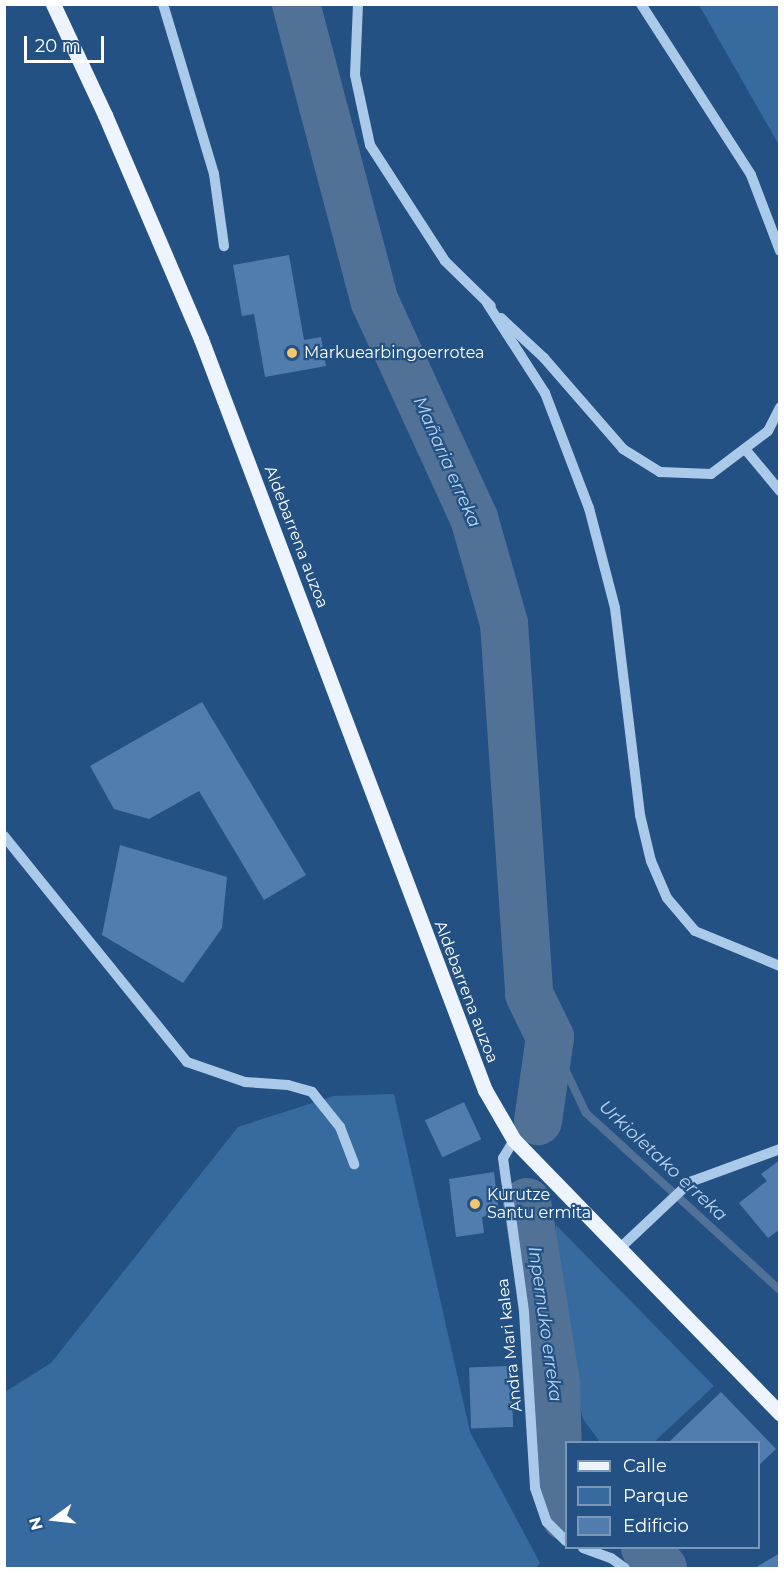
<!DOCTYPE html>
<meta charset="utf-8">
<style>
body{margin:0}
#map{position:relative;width:784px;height:1573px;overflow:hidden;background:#235183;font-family:Montserrat,sans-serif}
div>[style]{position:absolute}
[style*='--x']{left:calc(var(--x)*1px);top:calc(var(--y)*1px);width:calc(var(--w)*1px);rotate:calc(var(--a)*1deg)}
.green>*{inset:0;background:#376ba0}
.stream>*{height:8px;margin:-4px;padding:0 4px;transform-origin:4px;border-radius:4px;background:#517296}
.river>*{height:48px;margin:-24px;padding:0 24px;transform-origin:24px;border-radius:24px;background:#517296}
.building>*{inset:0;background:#507dad;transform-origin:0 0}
.minor>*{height:10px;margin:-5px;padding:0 5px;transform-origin:5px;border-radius:5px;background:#abc9e8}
.major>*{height:15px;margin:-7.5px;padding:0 7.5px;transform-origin:7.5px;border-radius:7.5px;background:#edf4fe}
.dots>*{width:16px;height:16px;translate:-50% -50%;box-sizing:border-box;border:3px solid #235183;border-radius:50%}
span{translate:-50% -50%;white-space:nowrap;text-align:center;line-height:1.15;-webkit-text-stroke:4.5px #235183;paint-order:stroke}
.poi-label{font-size:16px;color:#fff}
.left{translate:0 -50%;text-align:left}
.street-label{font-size:16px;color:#fff}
.water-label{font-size:18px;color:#b6d3f0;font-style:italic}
.frame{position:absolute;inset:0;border:6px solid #fff;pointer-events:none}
.legend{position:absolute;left:565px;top:1441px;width:195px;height:108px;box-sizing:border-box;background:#235183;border:2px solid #7b97b5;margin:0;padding:8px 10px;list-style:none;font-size:18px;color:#fff}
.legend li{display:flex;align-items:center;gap:12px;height:30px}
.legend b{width:30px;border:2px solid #7b97b5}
.north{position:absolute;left:24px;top:1489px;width:60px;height:60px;-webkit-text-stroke:4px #235183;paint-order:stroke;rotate:255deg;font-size:16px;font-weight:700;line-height:24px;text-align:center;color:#fff}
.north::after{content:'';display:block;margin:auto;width:21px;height:27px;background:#fff;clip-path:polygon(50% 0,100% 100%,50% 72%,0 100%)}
.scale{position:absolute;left:24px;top:36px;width:80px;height:27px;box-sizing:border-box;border:3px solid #fff;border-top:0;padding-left:8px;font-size:18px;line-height:21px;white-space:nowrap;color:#fff;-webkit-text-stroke:4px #235183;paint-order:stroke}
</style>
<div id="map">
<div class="green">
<i style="clip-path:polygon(699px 5px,779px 5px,779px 145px)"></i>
<i style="clip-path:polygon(394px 1094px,470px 1432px,540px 1563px,536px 1568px,5px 1568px,5px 1392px,51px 1363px,238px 1127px,334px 1096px)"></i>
<i style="clip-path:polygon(556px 1225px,714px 1386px,654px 1442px,600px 1442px,583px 1419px,555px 1294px)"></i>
</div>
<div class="stream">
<i style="--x:550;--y:1037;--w:84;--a:64.7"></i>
<i style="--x:586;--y:1113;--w:263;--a:42.4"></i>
</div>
<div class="river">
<i style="--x:296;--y:4;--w:308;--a:75.2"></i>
<i style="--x:375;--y:302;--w:238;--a:65.4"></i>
<i style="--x:474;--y:518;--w:109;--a:74.1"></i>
<i style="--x:504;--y:623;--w:372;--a:86.1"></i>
<i style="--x:529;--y:994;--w:48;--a:64"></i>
<i style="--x:550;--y:1037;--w:85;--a:98.1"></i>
<i style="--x:527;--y:1202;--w:183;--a:80.9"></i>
<i style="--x:556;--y:1383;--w:108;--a:88.4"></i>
<i style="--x:559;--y:1491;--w:27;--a:75"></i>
<i style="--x:645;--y:1548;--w:27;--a:48"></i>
</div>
<div class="building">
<i style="clip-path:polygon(289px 255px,304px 340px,321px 337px,326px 366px,265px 377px,254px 314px,242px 316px,233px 265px)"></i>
<i style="clip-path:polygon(202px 702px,306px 875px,264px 900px,199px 791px,149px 819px,114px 809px,90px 766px)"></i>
<i style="clip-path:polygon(120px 845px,227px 877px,222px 928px,183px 983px,102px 935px)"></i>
<i style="left:464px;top:1102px;width:41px;height:43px;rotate:65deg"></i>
<i style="clip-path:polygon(780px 1160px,780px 1229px,768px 1238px,739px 1203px,767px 1181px,761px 1174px)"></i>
<i style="clip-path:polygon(494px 1172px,499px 1214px,482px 1217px,484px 1233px,456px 1237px,449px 1179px)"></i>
<i style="left:511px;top:1366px;width:61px;height:42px;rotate:88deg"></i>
<i style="clip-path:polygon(721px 1392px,776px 1449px,758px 1466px,758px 1442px,669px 1442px)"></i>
<i style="clip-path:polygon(780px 1553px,780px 1568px,755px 1568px)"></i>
</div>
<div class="minor">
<i style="--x:163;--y:4;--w:177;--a:73.3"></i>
<i style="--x:214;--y:174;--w:73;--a:82.1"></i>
<i style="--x:358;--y:4;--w:71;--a:92.4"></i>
<i style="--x:355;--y:75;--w:72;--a:77.9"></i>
<i style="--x:370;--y:145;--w:138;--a:57.1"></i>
<i style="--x:445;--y:261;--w:64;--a:44.4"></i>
<i style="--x:641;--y:4;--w:203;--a:57.2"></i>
<i style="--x:751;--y:175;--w:81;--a:69.1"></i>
<i style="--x:487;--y:303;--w:107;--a:57.2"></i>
<i style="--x:545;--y:393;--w:123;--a:69.1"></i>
<i style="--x:589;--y:508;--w:103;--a:75.4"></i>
<i style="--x:615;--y:608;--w:209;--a:83.1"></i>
<i style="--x:640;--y:815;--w:47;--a:76.6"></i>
<i style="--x:651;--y:861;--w:40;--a:66.6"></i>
<i style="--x:667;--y:898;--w:43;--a:49.7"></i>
<i style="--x:695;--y:931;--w:92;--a:22.4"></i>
<i style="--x:501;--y:318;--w:59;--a:42.9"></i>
<i style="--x:544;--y:358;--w:121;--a:49"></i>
<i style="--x:623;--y:449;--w:44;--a:31.9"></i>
<i style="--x:660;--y:472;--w:51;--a:2.2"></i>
<i style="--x:711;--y:474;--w:71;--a:-37"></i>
<i style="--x:768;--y:431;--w:27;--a:-63"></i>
<i style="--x:745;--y:449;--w:55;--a:50.2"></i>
<i style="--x:4;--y:836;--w:291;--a:51"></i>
<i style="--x:187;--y:1062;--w:61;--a:19"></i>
<i style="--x:245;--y:1082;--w:43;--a:4"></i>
<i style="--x:288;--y:1085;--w:25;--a:16"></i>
<i style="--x:312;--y:1092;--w:45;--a:51.3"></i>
<i style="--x:340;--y:1127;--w:40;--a:69"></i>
<i style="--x:514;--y:1140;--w:21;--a:121"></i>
<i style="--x:503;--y:1158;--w:155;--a:82.2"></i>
<i style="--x:524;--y:1312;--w:176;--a:86.4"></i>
<i style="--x:535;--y:1488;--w:36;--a:71"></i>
<i style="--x:547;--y:1522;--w:27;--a:45"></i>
<i style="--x:619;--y:1249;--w:98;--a:-43.3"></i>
<i style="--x:690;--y:1182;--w:96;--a:-20.1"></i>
<i style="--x:583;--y:1548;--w:30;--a:20"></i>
<i style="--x:611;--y:1558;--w:17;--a:36"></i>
</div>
<div class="major">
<i style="--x:53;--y:4;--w:123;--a:64.9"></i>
<i style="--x:105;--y:115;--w:244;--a:66.8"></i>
<i style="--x:201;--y:339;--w:803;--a:69.29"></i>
<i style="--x:485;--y:1090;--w:58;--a:59.9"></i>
<i style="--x:514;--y:1140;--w:382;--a:45.8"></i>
</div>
<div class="dots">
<i style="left:292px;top:353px;background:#f3c76d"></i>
<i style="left:475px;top:1204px;background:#f3c76d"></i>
</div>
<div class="poi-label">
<span class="left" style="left:304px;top:353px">Markuearbingoerrotea</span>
<span class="left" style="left:487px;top:1204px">Kurutze<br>Santu ermita</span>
</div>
<div class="street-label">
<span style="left:296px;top:537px;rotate:69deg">Aldebarrena auzoa</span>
<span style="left:466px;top:992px;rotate:69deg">Aldebarrena auzoa</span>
<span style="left:510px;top:1345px;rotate:-96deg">Andra Mari kalea</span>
</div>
<div class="water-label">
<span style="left:447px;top:462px;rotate:66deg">Mañaria erreka</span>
<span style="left:663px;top:1161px;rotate:43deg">Urkioletako erreka</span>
<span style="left:545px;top:1324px;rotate:82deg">Inpernuko erreka</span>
</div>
<div class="frame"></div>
<ul class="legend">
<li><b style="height:8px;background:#edf4fe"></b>Calle</li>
<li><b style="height:16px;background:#376ba0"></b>Parque</li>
<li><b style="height:16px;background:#507dad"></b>Edificio</li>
</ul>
<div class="north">N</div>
<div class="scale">20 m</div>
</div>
